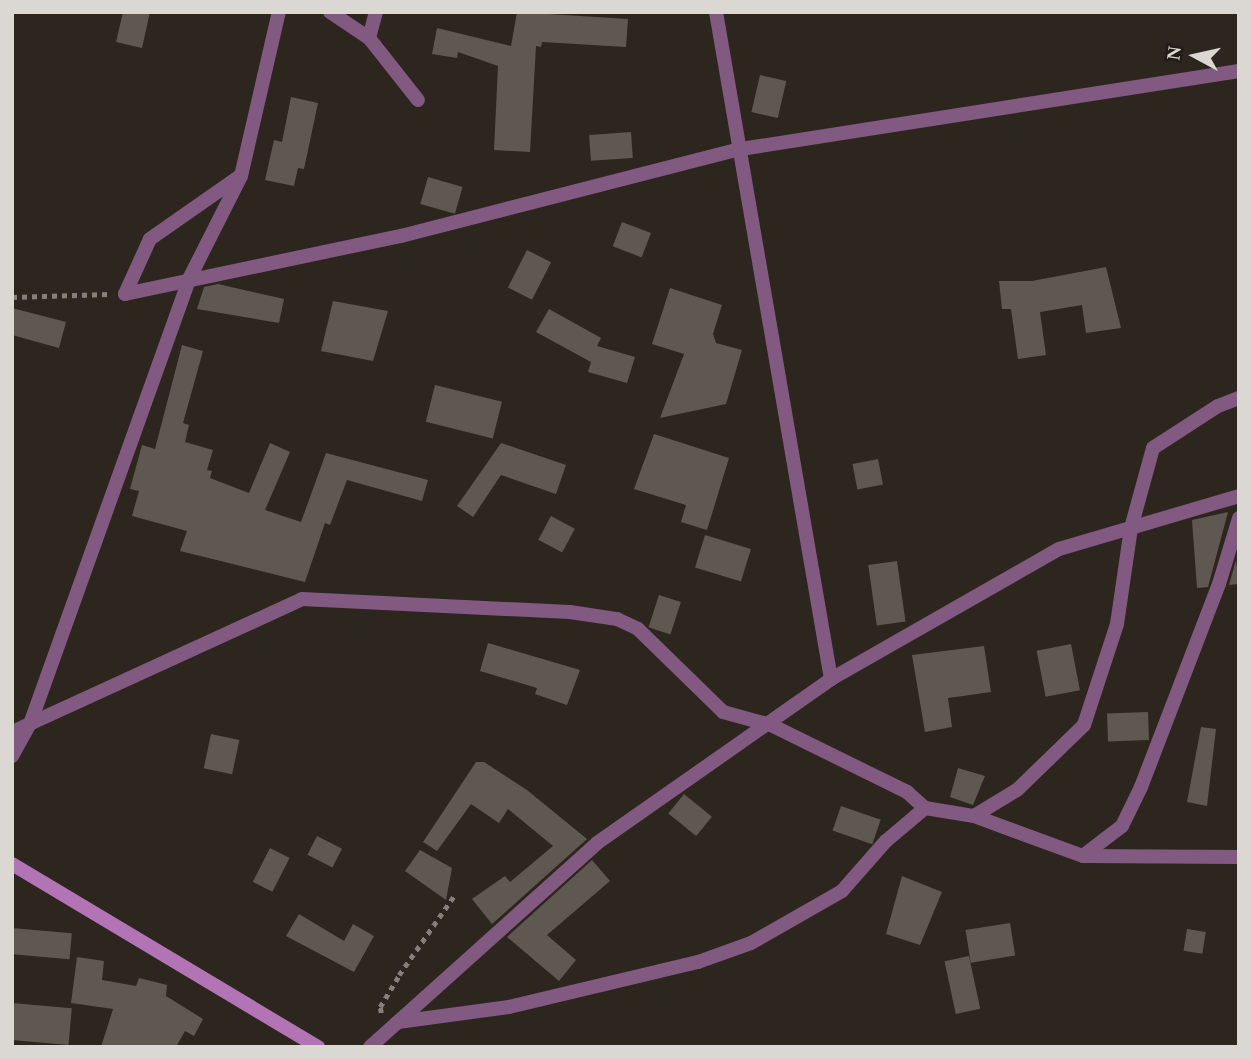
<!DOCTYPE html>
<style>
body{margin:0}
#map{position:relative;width:1251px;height:1059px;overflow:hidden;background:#2c261f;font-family:Georgia,serif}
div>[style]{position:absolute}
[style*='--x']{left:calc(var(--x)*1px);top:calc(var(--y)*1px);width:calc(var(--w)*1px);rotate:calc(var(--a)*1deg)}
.building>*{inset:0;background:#5f5851;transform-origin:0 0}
.path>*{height:4.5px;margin-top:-2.25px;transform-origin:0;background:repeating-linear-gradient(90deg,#85807a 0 5px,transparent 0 10px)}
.minor>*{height:14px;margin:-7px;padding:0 7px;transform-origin:7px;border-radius:7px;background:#815981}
.secondary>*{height:14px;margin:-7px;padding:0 7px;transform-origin:7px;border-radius:7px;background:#b374b5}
span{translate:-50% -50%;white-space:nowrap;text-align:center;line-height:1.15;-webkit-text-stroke:7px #221c16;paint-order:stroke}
.frame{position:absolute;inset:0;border:14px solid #dbd7d2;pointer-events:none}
.north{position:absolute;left:1160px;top:21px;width:70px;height:70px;-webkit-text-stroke:5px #221c16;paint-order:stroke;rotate:278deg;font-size:19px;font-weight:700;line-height:28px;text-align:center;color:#dbd7d2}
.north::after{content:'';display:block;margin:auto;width:24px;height:32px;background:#dbd7d2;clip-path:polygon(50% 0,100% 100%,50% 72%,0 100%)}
</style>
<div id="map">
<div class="building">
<i style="clip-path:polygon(123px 12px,150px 12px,142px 48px,116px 42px)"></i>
<i style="clip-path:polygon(517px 12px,628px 19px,626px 47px,542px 42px,541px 47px,536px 46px,530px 152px,494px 150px,498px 66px,458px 52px,457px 58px,432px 54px,437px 28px,511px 46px)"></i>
<i style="left:760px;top:75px;width:27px;height:38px;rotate:13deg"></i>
<i style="clip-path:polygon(291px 97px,318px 103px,304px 169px,298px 168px,294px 186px,265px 180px,274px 140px,282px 142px)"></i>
<i style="left:631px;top:132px;width:26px;height:42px;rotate:86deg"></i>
<i style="left:428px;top:177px;width:36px;height:28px;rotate:16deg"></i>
<i style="left:622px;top:222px;width:31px;height:26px;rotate:21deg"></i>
<i style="left:527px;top:250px;width:27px;height:42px;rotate:27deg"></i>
<i style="clip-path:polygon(1106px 267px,1121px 328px,1086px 333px,1082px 305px,1040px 312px,1046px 355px,1018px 359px,1011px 309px,1002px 309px,999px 281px,1032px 281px)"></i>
<i style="clip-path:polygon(218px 284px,284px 299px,279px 323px,197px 309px,204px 287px)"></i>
<i style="clip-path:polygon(670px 288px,722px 305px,713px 334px,716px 343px,742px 350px,726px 404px,660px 418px,684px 354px,652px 344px)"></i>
<i style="clip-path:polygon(333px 301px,388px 311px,373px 361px,321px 351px)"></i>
<i style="clip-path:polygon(12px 308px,66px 322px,59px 348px,12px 335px)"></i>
<i style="clip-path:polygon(549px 309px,601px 338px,597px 346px,635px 357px,627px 383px,588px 372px,591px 362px,536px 332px)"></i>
<i style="clip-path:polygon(182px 345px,203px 351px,183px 423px,189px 425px,185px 442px,213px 450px,207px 470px,212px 471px,210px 478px,249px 493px,270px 443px,290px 452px,265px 510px,301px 522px,326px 453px,428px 480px,422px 501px,347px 480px,330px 525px,325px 523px,305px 582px,180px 551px,187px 531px,132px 516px,139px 491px,130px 489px,142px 445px,155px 449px)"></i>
<i style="left:435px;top:385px;width:69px;height:38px;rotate:14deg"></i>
<i style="clip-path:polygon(654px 434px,729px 458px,707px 530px,681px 522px,686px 505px,634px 489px)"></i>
<i style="clip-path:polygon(501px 443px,566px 465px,556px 494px,501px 475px,473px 517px,457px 506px)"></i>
<i style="left:878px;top:459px;width:26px;height:26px;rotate:79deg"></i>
<i style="clip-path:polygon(1228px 512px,1208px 587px,1197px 588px,1192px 520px)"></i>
<i style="left:551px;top:516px;width:27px;height:27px;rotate:28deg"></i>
<i style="left:705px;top:535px;width:48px;height:34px;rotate:17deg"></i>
<i style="clip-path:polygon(1236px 560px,1239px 584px,1229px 585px)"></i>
<i style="left:897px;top:561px;width:61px;height:29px;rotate:82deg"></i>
<i style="left:659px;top:595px;width:23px;height:34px;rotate:18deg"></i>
<i style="clip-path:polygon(488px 643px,580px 670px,567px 705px,535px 694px,537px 688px,480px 671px)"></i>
<i style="left:1071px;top:644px;width:47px;height:35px;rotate:79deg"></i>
<i style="clip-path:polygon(984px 646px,991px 692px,948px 698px,952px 727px,925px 732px,912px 655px)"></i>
<i style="left:1148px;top:712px;width:28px;height:41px;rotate:88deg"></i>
<i style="clip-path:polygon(1201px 727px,1216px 729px,1207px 806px,1187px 802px)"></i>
<i style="left:211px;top:734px;width:29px;height:35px;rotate:12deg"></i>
<i style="clip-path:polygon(476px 762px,484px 762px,527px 790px,587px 839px,492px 924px,472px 899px,505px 876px,510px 882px,553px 846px,508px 809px,499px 823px,471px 804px,437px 851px,423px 842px)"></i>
<i style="clip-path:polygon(958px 768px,985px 776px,973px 805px,950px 797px)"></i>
<i style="left:684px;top:794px;width:36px;height:25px;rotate:39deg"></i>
<i style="left:841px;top:806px;width:42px;height:26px;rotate:19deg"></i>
<i style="left:317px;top:836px;width:28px;height:21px;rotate:27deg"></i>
<i style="left:270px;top:848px;width:22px;height:38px;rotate:27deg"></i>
<i style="clip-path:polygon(420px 850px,452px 868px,446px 900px,405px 871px)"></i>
<i style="clip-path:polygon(592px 860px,610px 881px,547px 935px,576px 960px,559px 981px,507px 937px)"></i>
<i style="clip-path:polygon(902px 876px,942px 892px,920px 945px,886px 934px)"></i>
<i style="clip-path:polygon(299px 914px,344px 941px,353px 924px,374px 936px,354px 972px,286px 936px)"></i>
<i style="left:1010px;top:923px;width:33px;height:45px;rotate:81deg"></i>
<i style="left:12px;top:928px;width:60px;height:26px;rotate:5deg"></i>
<i style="left:1187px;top:929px;width:19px;height:22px;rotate:9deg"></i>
<i style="left:969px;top:956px;width:54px;height:25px;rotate:78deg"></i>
<i style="clip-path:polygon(77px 957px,104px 961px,102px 980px,136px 986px,139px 978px,167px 985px,166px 996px,203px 1019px,194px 1036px,185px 1031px,176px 1047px,101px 1047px,113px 1009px,71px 1003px)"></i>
<i style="left:12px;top:1003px;width:60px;height:37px;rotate:5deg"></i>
</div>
<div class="path">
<i style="--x:12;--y:297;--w:97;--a:-1.8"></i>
<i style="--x:381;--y:1013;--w:6;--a:-99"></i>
<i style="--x:380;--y:1007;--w:37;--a:-59"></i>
<i style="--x:399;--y:975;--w:96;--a:-55.2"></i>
</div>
<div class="minor">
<i style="--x:330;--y:12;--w:47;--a:33.7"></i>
<i style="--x:369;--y:38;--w:79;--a:51.7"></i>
<i style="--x:716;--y:12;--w:677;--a:80.22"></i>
<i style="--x:369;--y:38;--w:27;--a:-75"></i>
<i style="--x:125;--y:294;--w:282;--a:-11.9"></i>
<i style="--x:401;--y:236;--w:351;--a:-14.4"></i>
<i style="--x:741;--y:149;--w:504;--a:-8.9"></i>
<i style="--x:125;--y:294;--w:60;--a:-65.6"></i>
<i style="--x:150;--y:239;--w:110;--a:-35"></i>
<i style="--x:12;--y:732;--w:319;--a:-24.6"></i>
<i style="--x:302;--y:599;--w:268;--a:2.8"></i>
<i style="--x:570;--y:612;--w:48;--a:8.5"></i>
<i style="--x:617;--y:619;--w:23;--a:25"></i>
<i style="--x:638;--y:629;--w:119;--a:44.3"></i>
<i style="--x:723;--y:712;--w:50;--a:15.2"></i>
<i style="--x:771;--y:725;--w:152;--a:26.2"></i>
<i style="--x:907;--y:792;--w:24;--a:42"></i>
<i style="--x:925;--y:808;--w:50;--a:9.3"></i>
<i style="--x:974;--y:816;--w:116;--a:20.2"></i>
<i style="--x:1083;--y:856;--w:156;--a:0.4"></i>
<i style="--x:12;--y:756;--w:37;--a:-61"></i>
<i style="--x:30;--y:724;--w:473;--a:-70.3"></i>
<i style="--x:189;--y:279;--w:115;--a:-63.2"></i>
<i style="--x:241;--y:176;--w:168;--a:-77"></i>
<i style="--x:974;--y:816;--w:50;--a:-31.2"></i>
<i style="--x:1017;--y:790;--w:93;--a:-44.1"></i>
<i style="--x:1084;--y:725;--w:106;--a:-71.9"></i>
<i style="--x:1117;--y:624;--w:97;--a:-81.7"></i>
<i style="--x:1131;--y:528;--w:83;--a:-74.6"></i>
<i style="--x:1153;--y:448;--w:77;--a:-32.9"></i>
<i style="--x:1218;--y:406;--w:22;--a:-21"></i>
<i style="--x:1084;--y:855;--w:48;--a:-37.3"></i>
<i style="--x:1122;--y:826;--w:43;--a:-64"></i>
<i style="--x:1141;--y:787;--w:217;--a:-69"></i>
<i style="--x:1219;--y:584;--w:69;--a:-73.1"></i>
<i style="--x:398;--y:1022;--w:112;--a:-7.7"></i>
<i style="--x:509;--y:1007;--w:194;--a:-13.4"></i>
<i style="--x:698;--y:962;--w:56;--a:-19.7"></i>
<i style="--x:751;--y:943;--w:105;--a:-29.7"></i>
<i style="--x:842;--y:891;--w:67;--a:-48.7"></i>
<i style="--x:886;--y:841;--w:51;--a:-40.2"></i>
<i style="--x:370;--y:1047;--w:305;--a:-41.9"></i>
<i style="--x:597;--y:843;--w:286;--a:-35"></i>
<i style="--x:831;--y:679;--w:262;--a:-29.7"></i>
<i style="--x:1059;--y:549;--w:188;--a:-16.4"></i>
</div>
<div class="secondary">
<i style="--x:12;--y:864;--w:357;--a:30.9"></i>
</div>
<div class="frame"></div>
<div class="north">N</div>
</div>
